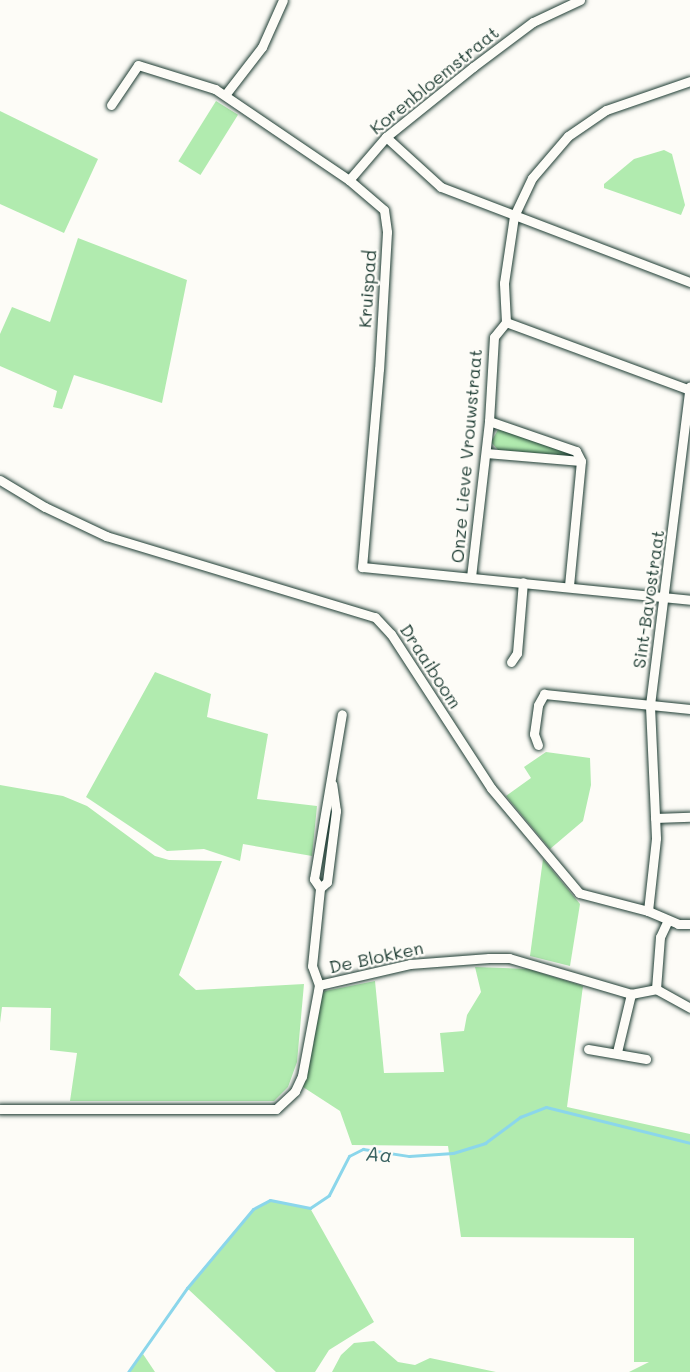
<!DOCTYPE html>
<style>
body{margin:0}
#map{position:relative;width:690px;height:1372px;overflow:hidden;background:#fdfcf7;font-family:Mali,sans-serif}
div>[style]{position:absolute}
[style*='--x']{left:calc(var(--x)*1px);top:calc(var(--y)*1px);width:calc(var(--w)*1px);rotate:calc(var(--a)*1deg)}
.green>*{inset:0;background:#b1ebaf;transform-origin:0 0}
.stream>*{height:3px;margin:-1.5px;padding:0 1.5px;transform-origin:1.5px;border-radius:1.5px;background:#8bd6eb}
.roads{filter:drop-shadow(0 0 2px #1f3d34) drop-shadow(0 0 2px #1f3d34)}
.minor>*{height:9px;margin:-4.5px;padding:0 4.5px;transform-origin:4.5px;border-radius:4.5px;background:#fdfcf7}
span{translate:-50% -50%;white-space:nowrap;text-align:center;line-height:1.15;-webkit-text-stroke:4.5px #fdfcf7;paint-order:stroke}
.street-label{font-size:18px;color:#1f3d34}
.water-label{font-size:20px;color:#3a6362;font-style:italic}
</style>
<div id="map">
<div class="green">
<i style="left:216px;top:101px;width:26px;height:71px;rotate:32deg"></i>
<i style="clip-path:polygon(0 111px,98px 159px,64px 233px,0 204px)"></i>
<i style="clip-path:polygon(664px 150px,672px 154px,685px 205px,681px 215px,604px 188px,604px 184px,634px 159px)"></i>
<i style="clip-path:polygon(78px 238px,187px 280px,162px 403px,74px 375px,62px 409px,53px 407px,57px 391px,0 366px,0 334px,12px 307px,50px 322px)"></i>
<i style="clip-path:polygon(499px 428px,571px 454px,572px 456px,498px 450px,491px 442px)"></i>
<i style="clip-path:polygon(155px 672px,211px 694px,207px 717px,268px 734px,257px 799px,317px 806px,312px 856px,243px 844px,240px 861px,204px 849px,167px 851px,86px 797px)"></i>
<i style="clip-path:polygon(546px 752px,590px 758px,591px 785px,583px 821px,550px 849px,506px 796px,531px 778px,524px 767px)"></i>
<i style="clip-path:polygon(0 785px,63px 796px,87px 806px,155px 856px,169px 860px,222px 861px,179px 975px,196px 990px,304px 984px,297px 1062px,288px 1087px,274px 1101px,70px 1101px,77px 1053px,50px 1050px,51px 1008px,2px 1007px,0 1023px)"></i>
<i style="clip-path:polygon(543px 859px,580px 904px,570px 966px,530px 956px)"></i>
<i style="clip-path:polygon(475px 967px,528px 969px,583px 986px,567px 1107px,690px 1134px,690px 1372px,629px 1372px,649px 1362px,634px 1362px,634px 1238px,461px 1237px,448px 1146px,352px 1145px,340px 1111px,303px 1087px,321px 996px,325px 991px,375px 981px,384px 1073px,444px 1072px,440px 1033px,464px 1031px,467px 1015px,481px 992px)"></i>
<i style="clip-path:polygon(270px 1200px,310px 1208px,374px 1322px,329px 1350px,315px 1372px,276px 1372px,187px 1288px,253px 1209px)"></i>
<i style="clip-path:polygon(374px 1341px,398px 1362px,415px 1365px,430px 1358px,496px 1372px,332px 1372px,341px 1355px,354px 1343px)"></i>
<i style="clip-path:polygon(143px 1354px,155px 1372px,128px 1372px)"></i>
</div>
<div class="stream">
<i style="--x:128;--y:1372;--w:103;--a:-54.9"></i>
<i style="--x:187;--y:1288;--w:103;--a:-50.1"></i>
<i style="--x:253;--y:1209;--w:19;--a:-28"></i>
<i style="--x:270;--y:1200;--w:41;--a:11.3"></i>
<i style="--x:310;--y:1208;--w:23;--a:-34"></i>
<i style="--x:329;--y:1195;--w:44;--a:-62.9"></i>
<i style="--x:349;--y:1156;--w:16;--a:-27"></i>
<i style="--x:363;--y:1149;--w:47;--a:8.7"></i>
<i style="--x:409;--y:1156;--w:44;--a:-3.9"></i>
<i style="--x:453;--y:1153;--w:34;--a:-17"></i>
<i style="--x:485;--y:1143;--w:44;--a:-36.6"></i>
<i style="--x:520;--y:1117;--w:28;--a:-21"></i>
<i style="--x:546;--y:1107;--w:148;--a:14"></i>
</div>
<div class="roads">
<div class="minor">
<i style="--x:225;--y:95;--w:61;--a:-52.4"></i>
<i style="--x:262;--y:47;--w:51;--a:-65.9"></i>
<i style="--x:111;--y:105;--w:48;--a:-56"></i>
<i style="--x:138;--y:65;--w:81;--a:17.3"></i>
<i style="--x:215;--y:89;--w:162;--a:34.2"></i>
<i style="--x:349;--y:180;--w:46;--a:40.6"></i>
<i style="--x:384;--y:210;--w:22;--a:82"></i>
<i style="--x:387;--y:232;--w:137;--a:93.3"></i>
<i style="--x:379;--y:369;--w:199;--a:94.9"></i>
<i style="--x:362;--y:567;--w:330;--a:5.7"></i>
<i style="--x:386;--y:137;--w:74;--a:42.3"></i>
<i style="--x:441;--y:187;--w:267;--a:20.9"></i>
<i style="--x:349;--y:180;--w:57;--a:-49.3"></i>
<i style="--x:386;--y:137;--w:112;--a:-38.8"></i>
<i style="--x:473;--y:67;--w:75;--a:-36.9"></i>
<i style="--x:533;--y:22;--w:52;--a:-25.1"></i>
<i style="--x:506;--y:322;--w:196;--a:20.3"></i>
<i style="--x:489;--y:421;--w:92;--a:19"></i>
<i style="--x:576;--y:451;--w:11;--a:63"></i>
<i style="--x:581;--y:461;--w:126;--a:95.5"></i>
<i style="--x:486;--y:453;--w:95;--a:4.8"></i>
<i style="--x:0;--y:480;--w:52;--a:31"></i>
<i style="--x:45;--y:507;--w:68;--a:25.4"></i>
<i style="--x:106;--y:536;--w:281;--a:16.8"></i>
<i style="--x:375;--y:617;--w:23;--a:47"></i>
<i style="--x:391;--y:634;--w:184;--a:57"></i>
<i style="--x:491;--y:788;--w:137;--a:50"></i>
<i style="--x:579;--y:893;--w:71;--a:14.6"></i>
<i style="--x:648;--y:911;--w:33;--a:23"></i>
<i style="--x:678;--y:924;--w:12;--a:0"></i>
<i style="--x:471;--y:577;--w:157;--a:-83.4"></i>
<i style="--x:489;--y:421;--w:84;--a:-86.6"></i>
<i style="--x:494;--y:337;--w:19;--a:-51"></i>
<i style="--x:506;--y:322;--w:39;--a:-93"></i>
<i style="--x:504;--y:283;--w:68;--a:-81.5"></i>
<i style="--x:514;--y:216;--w:42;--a:-64.7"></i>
<i style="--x:532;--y:178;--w:55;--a:-49.4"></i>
<i style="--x:568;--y:136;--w:46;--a:-34.4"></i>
<i style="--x:606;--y:110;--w:89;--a:-19"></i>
<i style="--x:511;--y:662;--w:11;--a:-56"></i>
<i style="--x:517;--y:653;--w:71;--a:-85.2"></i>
<i style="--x:538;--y:745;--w:12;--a:-110"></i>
<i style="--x:534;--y:734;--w:29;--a:-82"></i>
<i style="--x:538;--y:705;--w:13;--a:-61"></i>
<i style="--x:544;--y:694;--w:147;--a:5.9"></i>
<i style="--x:655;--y:818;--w:35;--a:-2"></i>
<i style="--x:320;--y:888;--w:11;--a:-124"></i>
<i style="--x:314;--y:879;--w:167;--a:-80.4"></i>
<i style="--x:648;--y:911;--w:73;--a:-83.7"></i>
<i style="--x:656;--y:838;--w:133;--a:-92.6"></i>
<i style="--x:650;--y:705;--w:321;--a:-82.9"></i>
<i style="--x:668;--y:920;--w:19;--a:115"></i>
<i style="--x:660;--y:937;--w:52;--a:94.4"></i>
<i style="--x:656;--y:989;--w:39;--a:29"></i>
<i style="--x:319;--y:985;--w:93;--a:-13"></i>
<i style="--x:410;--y:964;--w:79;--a:-4.3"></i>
<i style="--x:489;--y:958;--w:20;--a:0"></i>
<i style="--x:509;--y:958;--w:127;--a:16.4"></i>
<i style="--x:631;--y:994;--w:25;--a:-11"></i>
<i style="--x:319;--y:985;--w:20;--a:-110"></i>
<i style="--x:312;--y:966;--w:78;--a:-84.1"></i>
<i style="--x:320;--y:888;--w:9;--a:-41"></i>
<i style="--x:327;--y:882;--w:72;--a:-82.8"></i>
<i style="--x:336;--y:811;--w:27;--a:-98"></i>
<i style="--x:588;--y:1049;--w:59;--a:9.8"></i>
<i style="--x:617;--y:1052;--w:60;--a:-76.4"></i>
<i style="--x:0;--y:1109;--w:276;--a:0"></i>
<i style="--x:276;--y:1109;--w:26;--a:-43"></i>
<i style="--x:295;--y:1091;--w:17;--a:-65"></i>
<i style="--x:302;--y:1076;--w:93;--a:-79.4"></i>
</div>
</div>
<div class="street-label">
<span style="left:434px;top:80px;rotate:-39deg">Korenbloemstraat</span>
<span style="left:367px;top:289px;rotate:-86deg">Kruispad</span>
<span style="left:466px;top:456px;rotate:-85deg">Onze Lieve Vrouwstraat</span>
<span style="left:648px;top:599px;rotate:-82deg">Sint-Bavostraat</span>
<span style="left:431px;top:666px;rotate:57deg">Draaiboom</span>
<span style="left:376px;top:957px;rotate:-12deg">De Blokken</span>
</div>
<div class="water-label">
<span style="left:379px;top:1154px;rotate:4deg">Aa</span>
</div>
</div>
